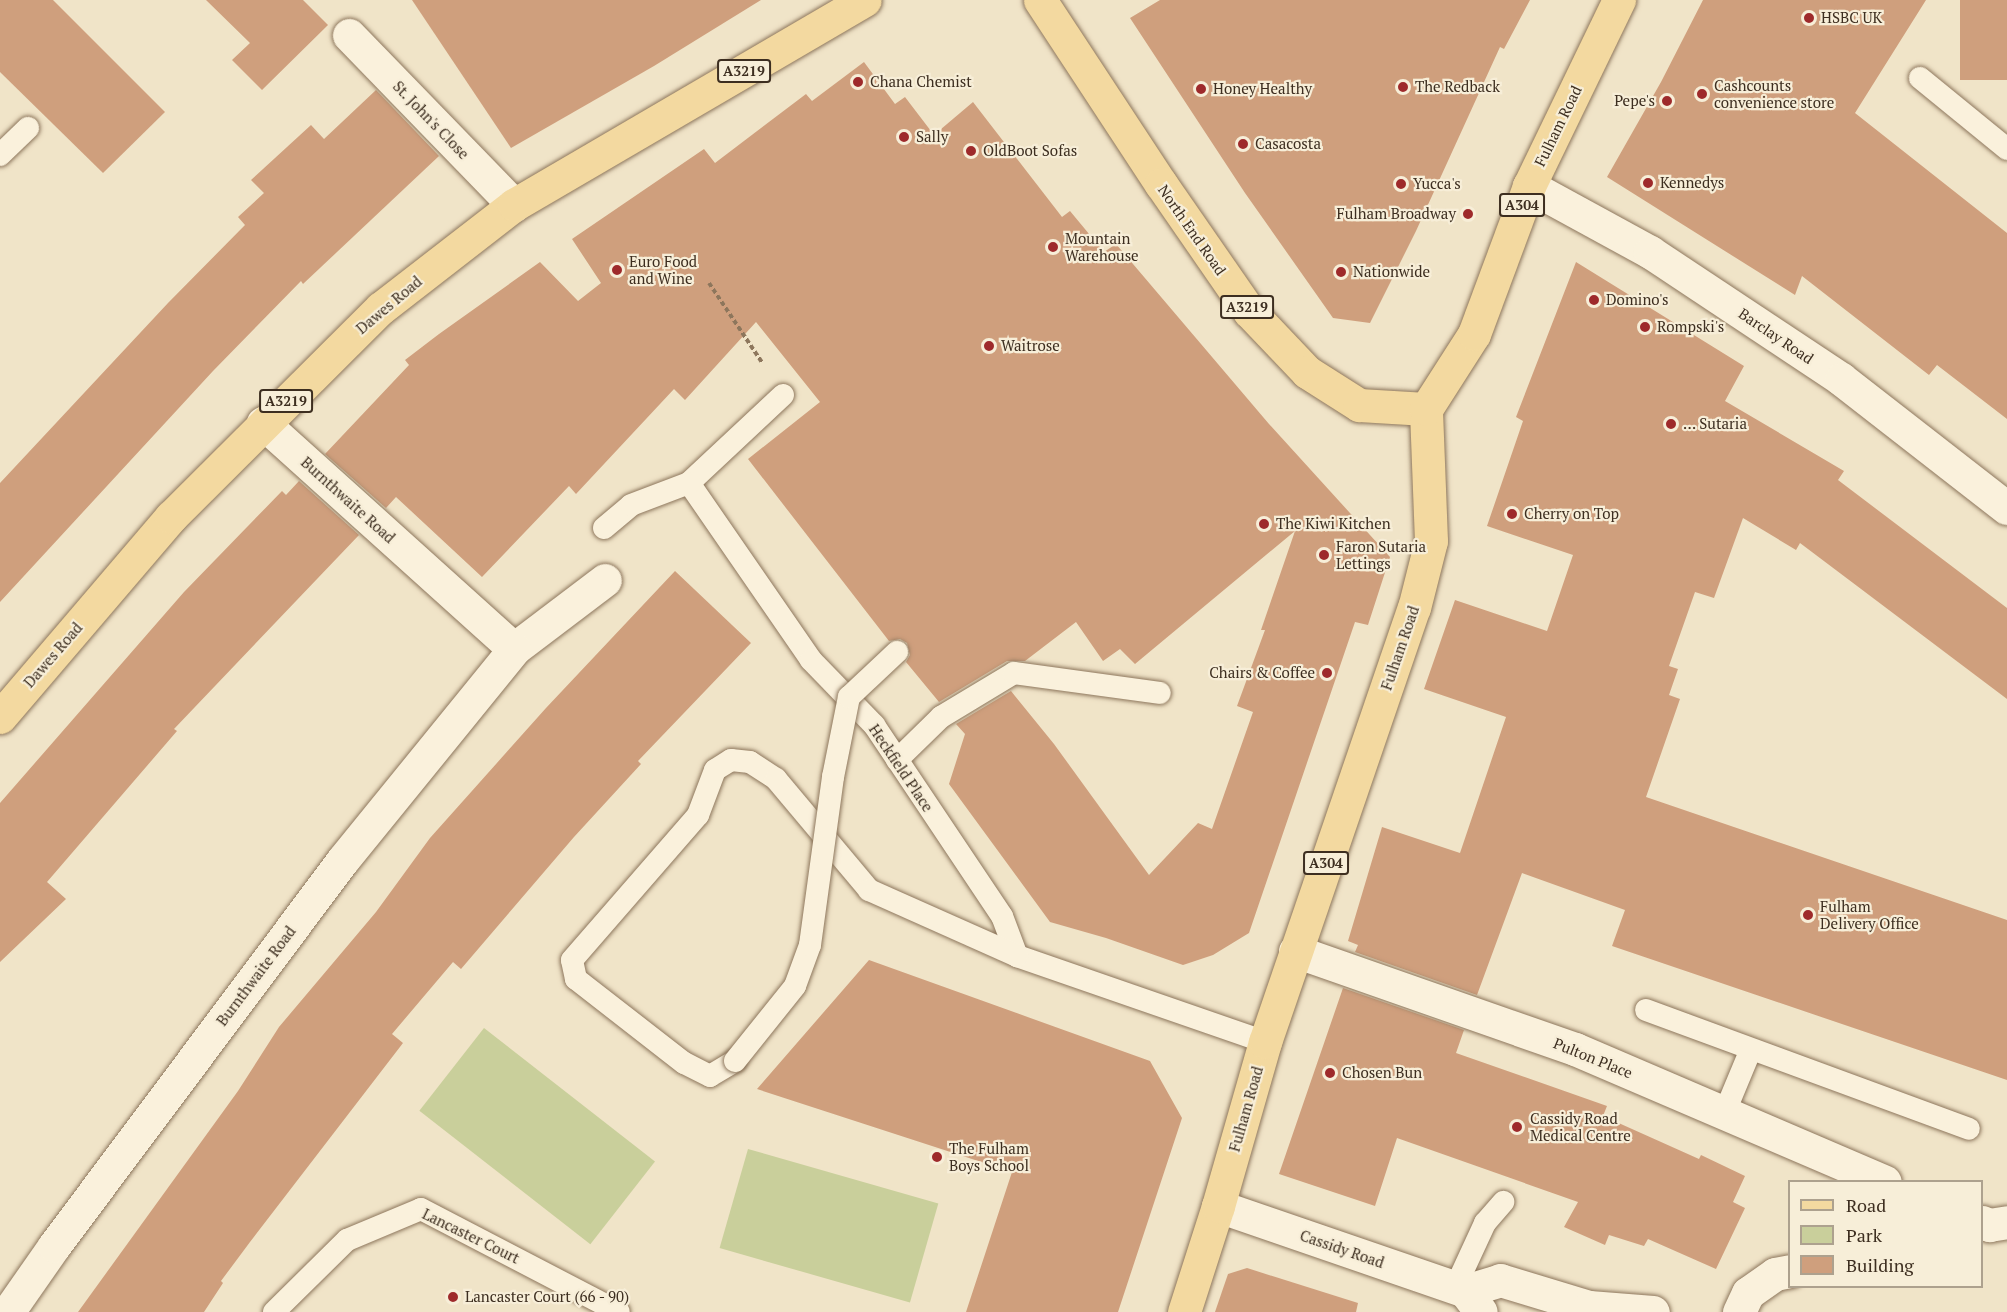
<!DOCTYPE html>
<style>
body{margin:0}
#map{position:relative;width:2007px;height:1312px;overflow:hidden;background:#f0e4c8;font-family:"PT Serif",serif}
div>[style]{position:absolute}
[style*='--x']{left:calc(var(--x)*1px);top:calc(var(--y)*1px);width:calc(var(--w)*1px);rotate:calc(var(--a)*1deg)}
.green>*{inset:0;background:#c9cf9b;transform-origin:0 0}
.building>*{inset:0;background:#cf9f7d;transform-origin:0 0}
.path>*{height:4px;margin-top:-2px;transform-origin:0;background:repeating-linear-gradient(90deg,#8d765c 0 4.5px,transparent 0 7.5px)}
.roads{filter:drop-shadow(0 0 2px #8d765c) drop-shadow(0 0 2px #8d765c)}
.service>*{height:22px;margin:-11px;padding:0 11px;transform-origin:11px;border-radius:11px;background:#faf1dc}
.minor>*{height:33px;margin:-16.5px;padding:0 16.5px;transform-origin:16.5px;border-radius:16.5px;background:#faf1dc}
.primary>*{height:33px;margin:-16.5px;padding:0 16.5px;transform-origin:16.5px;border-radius:16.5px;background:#f3d9a0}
.bridges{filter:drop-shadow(0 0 2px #8d765c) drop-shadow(0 0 2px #8d765c)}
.service-bridge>*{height:22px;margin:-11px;padding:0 11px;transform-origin:11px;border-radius:11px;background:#faf1dc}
.dots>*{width:16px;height:16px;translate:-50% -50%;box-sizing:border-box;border:3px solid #f7eed8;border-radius:50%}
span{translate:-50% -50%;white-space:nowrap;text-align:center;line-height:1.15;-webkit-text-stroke:4.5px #f7eed8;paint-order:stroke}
.shield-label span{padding:2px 4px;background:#f7eed8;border:2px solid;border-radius:4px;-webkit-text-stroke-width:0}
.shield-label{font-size:14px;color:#3d2e20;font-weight:700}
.poi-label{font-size:15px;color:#3d2e20}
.left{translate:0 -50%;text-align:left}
.right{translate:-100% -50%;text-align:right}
.street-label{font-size:15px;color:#3d2e20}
.legend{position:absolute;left:1788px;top:1180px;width:195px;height:108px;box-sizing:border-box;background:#f7eed8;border:2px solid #ada18e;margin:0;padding:8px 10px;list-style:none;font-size:18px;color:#3d2e20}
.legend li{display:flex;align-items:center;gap:12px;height:30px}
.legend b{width:30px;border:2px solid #ada18e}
</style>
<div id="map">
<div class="green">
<i style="left:484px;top:1028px;width:217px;height:105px;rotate:38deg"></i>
<i style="left:748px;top:1149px;width:198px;height:103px;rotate:16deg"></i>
</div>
<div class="building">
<i style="clip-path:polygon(0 0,53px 0,165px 112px,103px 173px,0 72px)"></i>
<i style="clip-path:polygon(206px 0,303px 0,328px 25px,262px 90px,232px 60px,250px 43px)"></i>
<i style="clip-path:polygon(412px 0,761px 0,654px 66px,511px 148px)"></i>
<i style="clip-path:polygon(1160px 0,1530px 0,1504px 49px,1500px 47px,1416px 231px,1370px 323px,1333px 318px,1245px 193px,1130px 18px)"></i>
<i style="clip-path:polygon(1703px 0,1926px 0,1855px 113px,2007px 233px,2007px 419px,1937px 365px,1929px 375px,1802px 276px,1795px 295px,1607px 177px,1661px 82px)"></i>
<i style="left:1960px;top:0;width:47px;height:80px"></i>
<i style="clip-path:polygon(864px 62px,895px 104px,905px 97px,934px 135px,973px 102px,1062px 217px,1070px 211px,1104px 252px,1116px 244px,1269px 424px,1390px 557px,1368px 625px,1355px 622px,1249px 933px,1213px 955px,1183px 965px,1106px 938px,1050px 922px,949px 784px,965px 734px,956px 724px,1011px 691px,1054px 744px,1149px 875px,1198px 823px,1212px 829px,1253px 712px,1237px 706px,1265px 630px,1261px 630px,1295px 531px,1135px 664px,1120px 649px,1103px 661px,1076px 622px,1025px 661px,1007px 661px,939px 702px,906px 662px,910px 655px,907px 643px,900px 639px,889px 641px,748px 459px,820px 402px,756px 322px,685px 400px,674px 389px,576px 494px,569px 486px,482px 577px,396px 497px,386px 508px,325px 454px,409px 365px,405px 360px,439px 334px,540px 262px,578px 301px,601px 283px,572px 239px,704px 149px,715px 163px,806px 94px,812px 101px)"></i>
<i style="clip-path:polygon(376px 90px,439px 156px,303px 284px,301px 281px,213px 371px,0 602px,0 483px,168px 303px,245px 225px,238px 217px,264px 193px,251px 180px,311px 125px,324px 139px)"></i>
<i style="clip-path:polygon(1576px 262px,1744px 366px,1725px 401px,1844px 471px,1838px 480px,2007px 608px,2007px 699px,1800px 543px,1796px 550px,1743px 518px,1714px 598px,1695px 592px,1669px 666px,1678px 669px,1669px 695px,1680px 699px,1646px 797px,2007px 920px,2007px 1080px,1612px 946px,1625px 910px,1522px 873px,1477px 995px,1355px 952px,1358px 945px,1348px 941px,1382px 827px,1460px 853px,1506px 717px,1424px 689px,1455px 600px,1547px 631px,1573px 555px,1487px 526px,1523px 421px,1516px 417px)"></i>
<i style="clip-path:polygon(299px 481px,359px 535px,174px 729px,177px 731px,47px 882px,66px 899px,0 962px,0 803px,184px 592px,282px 491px,286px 495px)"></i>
<i style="clip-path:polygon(675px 571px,751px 643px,638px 761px,641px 764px,574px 837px,461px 969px,453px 962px,392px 1034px,403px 1043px,250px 1242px,221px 1281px,223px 1283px,204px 1312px,78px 1312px,238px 1091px,279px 1027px,376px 912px,430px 838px,546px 708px)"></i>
<i style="clip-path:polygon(869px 960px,1150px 1061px,1182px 1118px,1118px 1312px,966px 1312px,1012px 1172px,757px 1089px)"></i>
<i style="clip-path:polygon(1343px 988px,1464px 1030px,1456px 1053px,1607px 1106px,1603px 1116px,1699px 1159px,1701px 1155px,1745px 1176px,1733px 1202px,1745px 1208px,1716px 1269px,1648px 1239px,1644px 1246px,1609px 1235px,1605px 1245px,1564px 1227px,1578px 1202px,1397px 1138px,1375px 1206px,1279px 1174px)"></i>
<i style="clip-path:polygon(1247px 1268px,1358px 1303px,1356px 1312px,1215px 1312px,1228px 1274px)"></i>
</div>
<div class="path">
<i style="--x:709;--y:283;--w:97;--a:56.3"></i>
</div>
<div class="roads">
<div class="service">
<i style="--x:1920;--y:78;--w:112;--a:39.2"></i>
<i style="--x:0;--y:155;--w:39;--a:-44"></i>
<i style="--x:783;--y:395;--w:129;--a:136.9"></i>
<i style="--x:689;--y:483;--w:215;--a:55.4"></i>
<i style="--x:811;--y:660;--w:91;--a:45.9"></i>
<i style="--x:874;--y:725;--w:230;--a:56.2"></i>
<i style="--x:1002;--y:916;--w:43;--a:69.4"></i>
<i style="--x:1017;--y:956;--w:262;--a:19.1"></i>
<i style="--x:604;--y:528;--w:35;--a:-40"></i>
<i style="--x:631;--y:505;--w:62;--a:-20.8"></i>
<i style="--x:897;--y:760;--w:62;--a:-44.3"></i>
<i style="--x:941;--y:717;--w:85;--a:-31.1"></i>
<i style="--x:1014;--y:673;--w:147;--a:7.8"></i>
<i style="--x:1646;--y:1010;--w:344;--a:20.2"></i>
<i style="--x:735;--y:1061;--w:29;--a:149"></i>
<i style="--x:710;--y:1076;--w:29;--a:-153"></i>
<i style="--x:684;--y:1063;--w:137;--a:-142.1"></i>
<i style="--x:576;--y:979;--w:19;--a:-102"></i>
<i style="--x:572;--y:960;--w:192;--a:-49"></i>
<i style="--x:698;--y:815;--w:48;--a:-69.3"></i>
<i style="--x:715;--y:770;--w:19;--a:-32"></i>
<i style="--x:731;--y:760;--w:19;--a:6"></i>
<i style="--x:750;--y:762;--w:31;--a:33"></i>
<i style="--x:776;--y:779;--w:145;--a:50"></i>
<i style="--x:869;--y:890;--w:162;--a:24"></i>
<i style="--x:1724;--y:1114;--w:70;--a:-67.4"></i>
<i style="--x:1455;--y:1288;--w:72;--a:-65.2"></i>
<i style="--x:1485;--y:1223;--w:28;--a:-49"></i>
<i style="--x:274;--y:1312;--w:103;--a:-44.6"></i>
<i style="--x:347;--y:1240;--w:80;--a:-22.7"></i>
<i style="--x:421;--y:1209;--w:223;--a:27.5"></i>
</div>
<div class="minor">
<i style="--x:349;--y:35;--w:237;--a:45.9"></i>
<i style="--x:1529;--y:186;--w:138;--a:28.6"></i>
<i style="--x:1650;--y:252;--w:229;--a:33.6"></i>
<i style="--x:1841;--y:379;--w:210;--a:37.9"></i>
<i style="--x:514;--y:649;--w:114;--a:-37.2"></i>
<i style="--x:1295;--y:951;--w:297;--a:19.3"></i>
<i style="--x:1575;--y:1049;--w:337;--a:23.2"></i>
<i style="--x:1218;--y:1206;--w:261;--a:19"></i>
<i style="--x:1465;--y:1291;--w:26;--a:53"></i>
<i style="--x:1982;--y:1222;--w:8;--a:23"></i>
<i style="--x:1989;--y:1225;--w:18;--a:-9"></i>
<i style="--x:1465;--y:1291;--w:37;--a:-17"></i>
<i style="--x:1500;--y:1280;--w:93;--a:16.9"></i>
<i style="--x:1589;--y:1307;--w:64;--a:4.5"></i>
<i style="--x:8;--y:1312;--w:80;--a:-55.1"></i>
<i style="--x:54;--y:1246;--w:481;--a:-53.2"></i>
<i style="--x:342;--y:861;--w:273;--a:-50.9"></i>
<i style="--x:514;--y:649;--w:338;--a:-138"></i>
<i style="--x:1739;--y:1312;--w:21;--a:-65"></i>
<i style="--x:1748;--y:1293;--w:33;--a:-35"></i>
<i style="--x:1775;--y:1274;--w:15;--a:-11"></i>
</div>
<div class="primary">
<i style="--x:1040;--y:0;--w:220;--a:56.7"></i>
<i style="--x:1161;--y:184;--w:155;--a:55.3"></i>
<i style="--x:1249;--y:311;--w:84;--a:46.4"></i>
<i style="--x:1307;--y:372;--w:62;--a:32.4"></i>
<i style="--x:1359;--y:405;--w:67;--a:3.4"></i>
<i style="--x:0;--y:717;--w:263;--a:-49.5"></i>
<i style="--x:171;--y:517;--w:296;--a:-44.9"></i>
<i style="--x:381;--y:308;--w:168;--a:-37.8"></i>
<i style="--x:514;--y:205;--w:406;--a:-30.3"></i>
<i style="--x:1184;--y:1312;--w:111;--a:-72.2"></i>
<i style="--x:1218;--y:1206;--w:171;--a:-74"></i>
<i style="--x:1265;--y:1042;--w:459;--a:-71.1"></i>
<i style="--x:1414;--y:608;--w:69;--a:-75.8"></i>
<i style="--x:1431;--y:541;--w:132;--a:-92.2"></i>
<i style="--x:1426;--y:409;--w:89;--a:-57.4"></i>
<i style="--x:1474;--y:334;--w:158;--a:-69.6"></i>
<i style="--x:1529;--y:186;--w:207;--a:-64.2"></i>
</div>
</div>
<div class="bridges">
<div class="service-bridge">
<i style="--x:735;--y:1061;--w:96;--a:-51.3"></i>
<i style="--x:795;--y:986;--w:44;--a:-69.9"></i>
<i style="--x:810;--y:945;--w:170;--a:-82.2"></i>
<i style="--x:833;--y:777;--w:82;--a:-78.7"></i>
<i style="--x:849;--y:697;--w:66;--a:-43.2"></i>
</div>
</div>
<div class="dots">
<i style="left:1809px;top:18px;background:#9e2a2b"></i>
<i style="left:858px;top:82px;background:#9e2a2b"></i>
<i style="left:1403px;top:87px;background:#9e2a2b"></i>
<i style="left:1201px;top:89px;background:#9e2a2b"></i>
<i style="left:1702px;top:94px;background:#9e2a2b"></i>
<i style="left:1667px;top:101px;background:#9e2a2b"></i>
<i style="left:904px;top:137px;background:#9e2a2b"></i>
<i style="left:1243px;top:144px;background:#9e2a2b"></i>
<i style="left:971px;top:151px;background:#9e2a2b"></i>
<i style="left:1648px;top:183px;background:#9e2a2b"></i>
<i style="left:1401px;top:184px;background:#9e2a2b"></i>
<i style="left:1468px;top:214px;background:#9e2a2b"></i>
<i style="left:1053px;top:247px;background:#9e2a2b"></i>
<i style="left:617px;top:270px;background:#9e2a2b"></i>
<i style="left:1341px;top:272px;background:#9e2a2b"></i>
<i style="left:1594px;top:300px;background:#9e2a2b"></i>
<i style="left:1645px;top:327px;background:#9e2a2b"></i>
<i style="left:989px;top:346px;background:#9e2a2b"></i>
<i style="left:1671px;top:424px;background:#9e2a2b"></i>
<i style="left:1512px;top:514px;background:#9e2a2b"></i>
<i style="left:1264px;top:524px;background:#9e2a2b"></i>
<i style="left:1324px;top:555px;background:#9e2a2b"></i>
<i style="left:1327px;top:673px;background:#9e2a2b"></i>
<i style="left:1808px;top:915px;background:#9e2a2b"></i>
<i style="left:1330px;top:1073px;background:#9e2a2b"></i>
<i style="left:1517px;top:1127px;background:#9e2a2b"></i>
<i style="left:937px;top:1157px;background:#9e2a2b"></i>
<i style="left:453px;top:1297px;background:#9e2a2b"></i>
</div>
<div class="shield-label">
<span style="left:744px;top:71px">A3219</span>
<span style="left:1522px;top:205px">A304</span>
<span style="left:1247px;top:307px">A3219</span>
<span style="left:286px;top:401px">A3219</span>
<span style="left:1326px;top:863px">A304</span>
</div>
<div class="poi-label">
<span class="left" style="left:1821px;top:18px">HSBC UK</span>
<span class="left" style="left:870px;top:82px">Chana Chemist</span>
<span class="left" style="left:1714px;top:94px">Cashcounts<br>convenience store</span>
<span class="left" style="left:1415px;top:87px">The Redback</span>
<span class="left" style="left:1213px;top:89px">Honey Healthy</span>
<span class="right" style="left:1655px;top:101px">Pepe's</span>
<span class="left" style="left:916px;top:137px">Sally</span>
<span class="left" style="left:1255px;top:144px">Casacosta</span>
<span class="left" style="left:983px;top:151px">OldBoot Sofas</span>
<span class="left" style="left:1660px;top:183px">Kennedys</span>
<span class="left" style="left:1413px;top:184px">Yucca's</span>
<span class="right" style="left:1456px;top:214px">Fulham Broadway</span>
<span class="left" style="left:1065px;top:247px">Mountain<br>Warehouse</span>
<span class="left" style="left:629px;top:270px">Euro Food<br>and Wine</span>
<span class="left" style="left:1353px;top:272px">Nationwide</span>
<span class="left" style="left:1606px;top:300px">Domino's</span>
<span class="left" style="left:1657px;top:327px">Rompski's</span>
<span class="left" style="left:1001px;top:346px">Waitrose</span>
<span class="left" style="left:1683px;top:424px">... Sutaria</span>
<span class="left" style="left:1524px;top:514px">Cherry on Top</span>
<span class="left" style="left:1276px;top:524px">The Kiwi Kitchen</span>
<span class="left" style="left:1336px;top:555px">Faron Sutaria<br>Lettings</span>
<span class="right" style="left:1315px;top:673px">Chairs &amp; Coffee</span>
<span class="left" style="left:1820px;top:915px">Fulham<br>Delivery Office</span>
<span class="left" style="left:1342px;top:1073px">Chosen Bun</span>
<span class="left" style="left:1530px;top:1127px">Cassidy Road<br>Medical Centre</span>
<span class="left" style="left:949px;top:1157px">The Fulham<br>Boys School</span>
<span class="left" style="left:465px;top:1297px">Lancaster Court (66 - 90)</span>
</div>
<div class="street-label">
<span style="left:431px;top:120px;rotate:46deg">St. John's Close</span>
<span style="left:1558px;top:126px;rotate:-64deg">Fulham Road</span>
<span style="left:1192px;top:230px;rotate:55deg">North End Road</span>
<span style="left:389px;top:305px;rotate:-40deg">Dawes Road</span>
<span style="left:1776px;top:336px;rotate:34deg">Barclay Road</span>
<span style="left:348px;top:500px;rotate:42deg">Burnthwaite Road</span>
<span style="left:1400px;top:648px;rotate:-71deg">Fulham Road</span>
<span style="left:53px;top:655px;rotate:-49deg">Dawes Road</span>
<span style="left:901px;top:768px;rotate:56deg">Heckfield Place</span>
<span style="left:256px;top:976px;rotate:-53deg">Burnthwaite Road</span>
<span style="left:1593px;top:1058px;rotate:22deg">Pulton Place</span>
<span style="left:1246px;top:1109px;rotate:-74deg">Fulham Road</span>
<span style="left:471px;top:1236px;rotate:26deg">Lancaster Court</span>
<span style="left:1342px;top:1249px;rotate:19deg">Cassidy Road</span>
</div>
<ul class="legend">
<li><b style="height:8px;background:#f3d9a0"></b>Road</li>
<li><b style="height:16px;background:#c9cf9b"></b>Park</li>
<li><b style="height:16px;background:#cf9f7d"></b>Building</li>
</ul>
</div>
